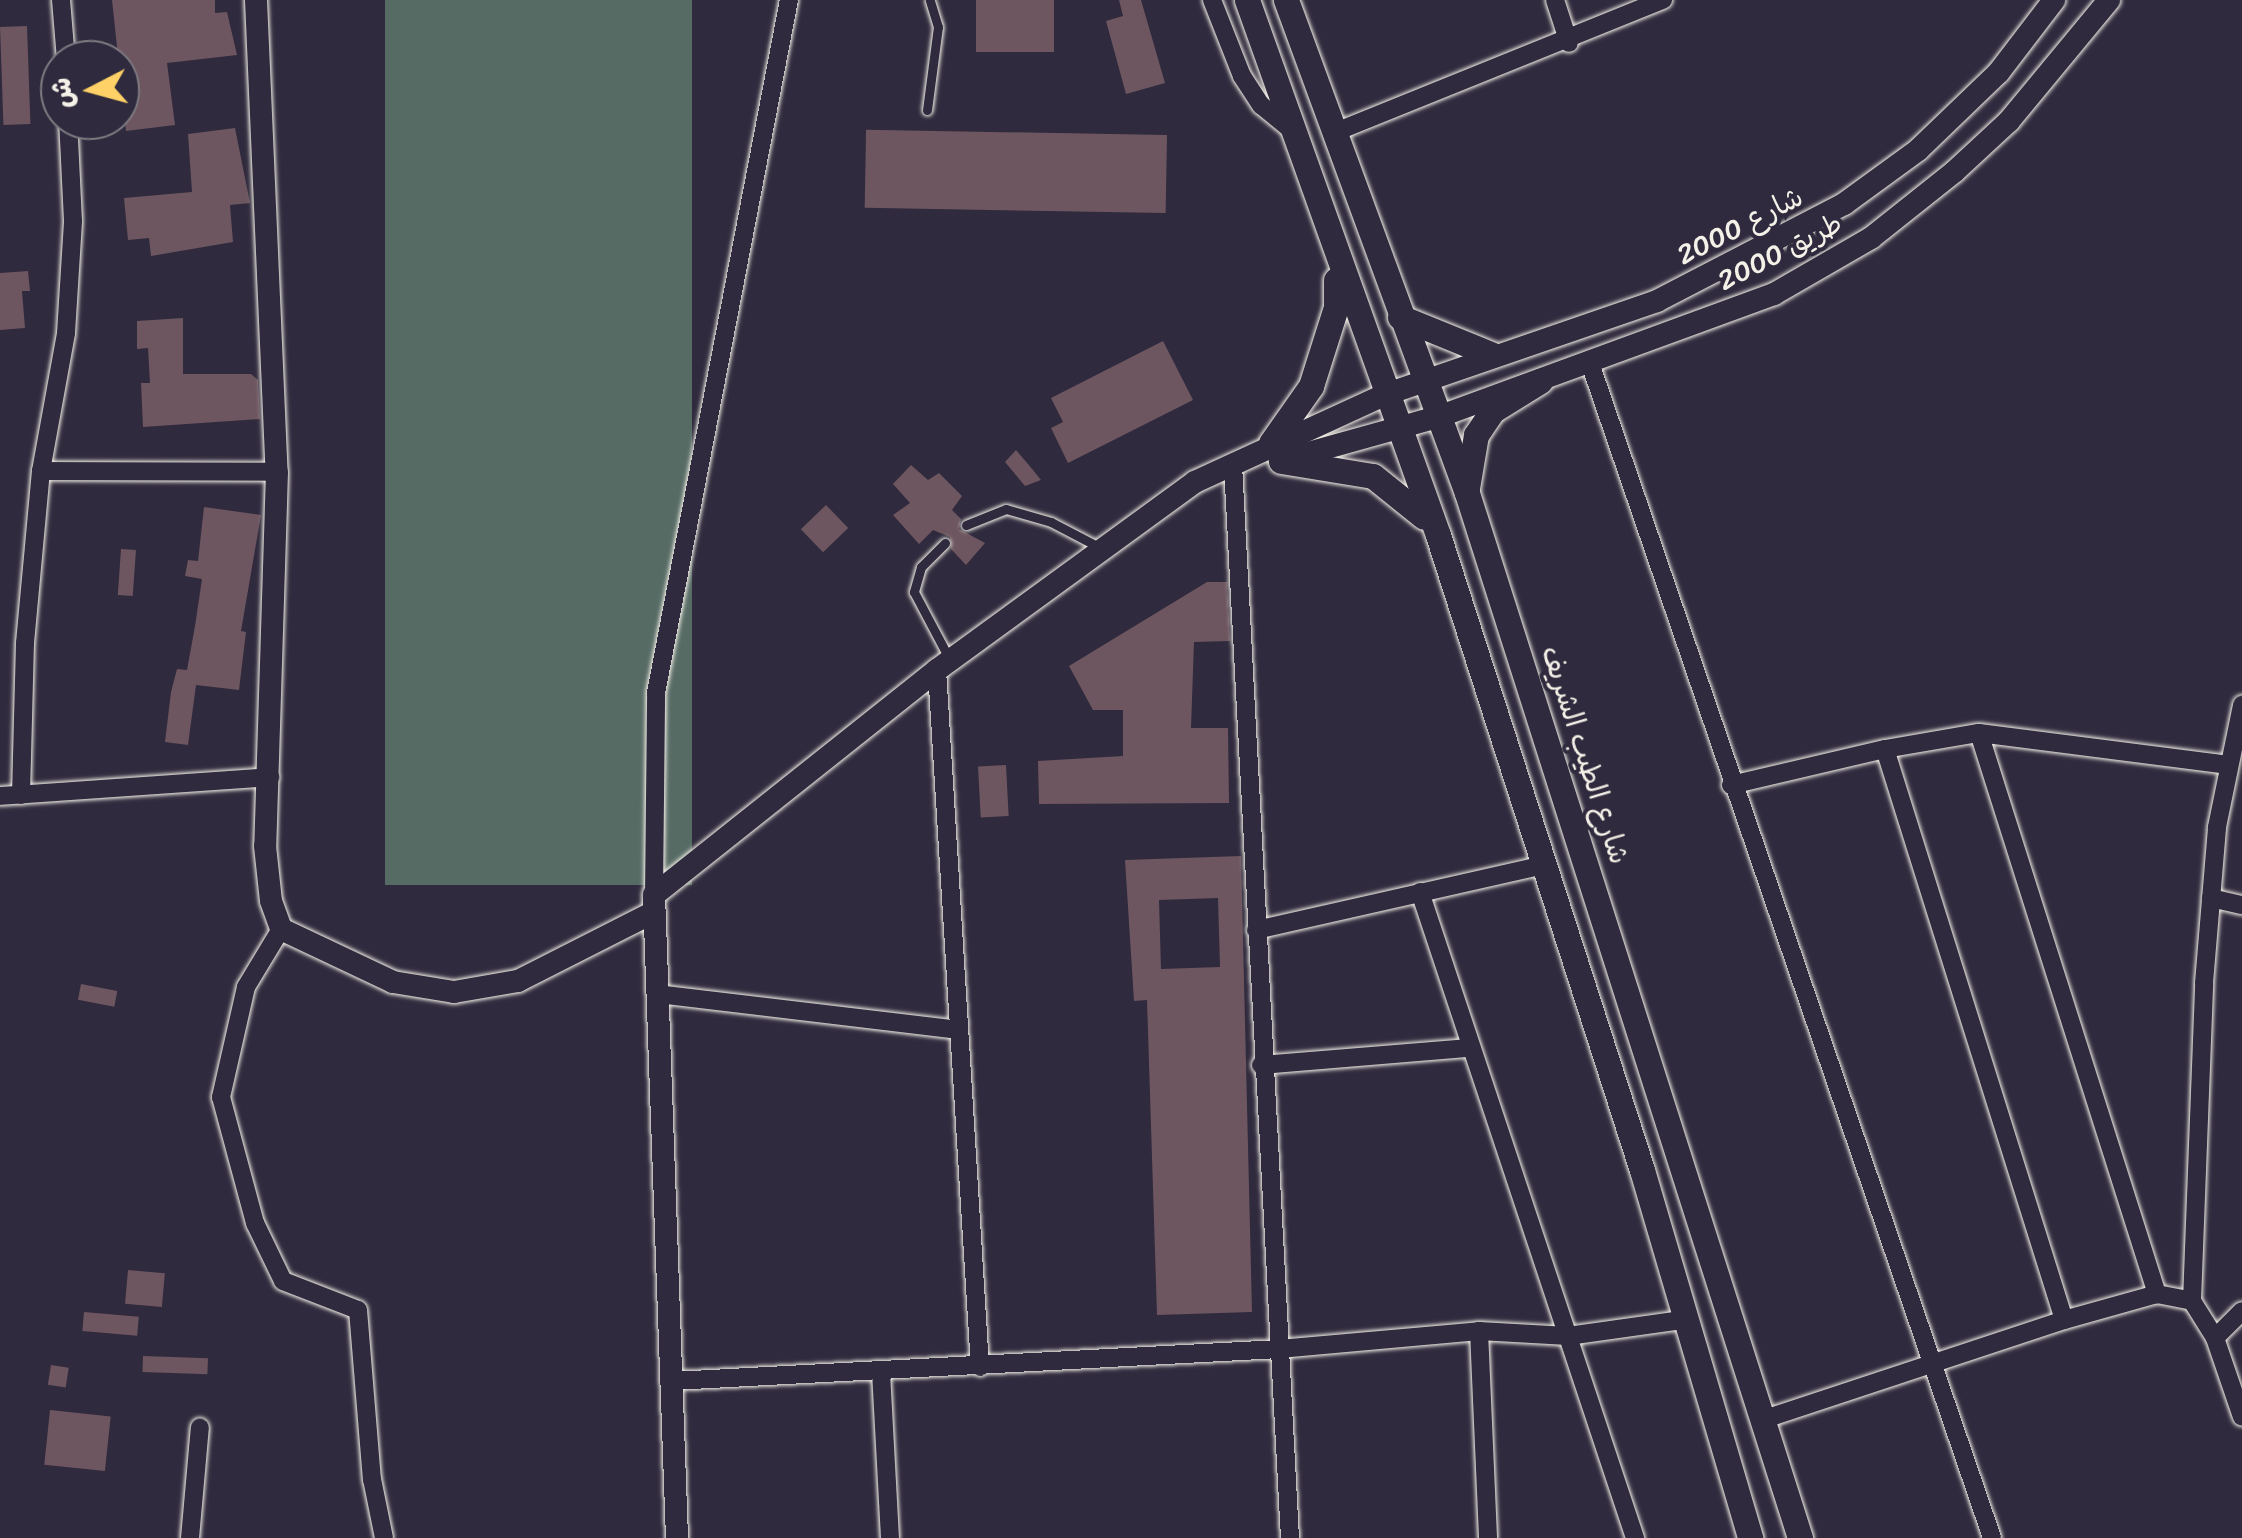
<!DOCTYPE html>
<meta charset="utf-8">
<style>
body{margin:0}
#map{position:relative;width:2242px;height:1538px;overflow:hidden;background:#2f2a3d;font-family:Sriracha,"Playpen Sans Arabic",sans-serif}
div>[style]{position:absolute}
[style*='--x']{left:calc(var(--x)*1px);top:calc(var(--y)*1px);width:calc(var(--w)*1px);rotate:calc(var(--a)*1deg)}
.green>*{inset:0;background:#576b65;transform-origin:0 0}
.building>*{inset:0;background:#6d565f;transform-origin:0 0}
.roads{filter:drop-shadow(0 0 2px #f4f1e8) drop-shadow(0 0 2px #f4f1e8)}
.service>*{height:9px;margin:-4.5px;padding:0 4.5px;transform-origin:4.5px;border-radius:4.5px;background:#2f2a3d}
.minor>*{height:18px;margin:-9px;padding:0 9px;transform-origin:9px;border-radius:9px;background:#2f2a3d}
.tertiary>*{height:22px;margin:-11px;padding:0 11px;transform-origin:11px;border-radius:11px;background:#2f2a3d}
.secondary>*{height:25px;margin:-12.5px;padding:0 12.5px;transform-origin:12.5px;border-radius:12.5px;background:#2f2a3d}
span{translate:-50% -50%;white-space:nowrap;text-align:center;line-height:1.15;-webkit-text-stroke:8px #2f2a3d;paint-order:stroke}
.street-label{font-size:28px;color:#f4f1e8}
.north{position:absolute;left:40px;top:40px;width:100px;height:100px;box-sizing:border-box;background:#2f2a3d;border:2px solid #7e7a81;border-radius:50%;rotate:264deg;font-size:28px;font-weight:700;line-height:40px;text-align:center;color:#f4f1e8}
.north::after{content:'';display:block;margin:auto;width:35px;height:45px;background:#ffd166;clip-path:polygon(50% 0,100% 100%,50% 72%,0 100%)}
</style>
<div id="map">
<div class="green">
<i style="left:385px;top:0;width:307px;height:885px"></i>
</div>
<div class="building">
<i style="clip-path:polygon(112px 0,215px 0,215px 13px,227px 12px,237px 55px,167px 63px,175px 125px,126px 131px)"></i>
<i style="left:976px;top:0;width:78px;height:52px"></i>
<i style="clip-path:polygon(1119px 0,1141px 0,1165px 83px,1126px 94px,1106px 21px,1123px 16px)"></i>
<i style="left:27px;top:26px;width:98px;height:27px;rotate:88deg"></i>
<i style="clip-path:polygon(235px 128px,250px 203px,230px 205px,233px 242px,151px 256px,149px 238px,128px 240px,124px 198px,192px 192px,188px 134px)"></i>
<i style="left:1167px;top:135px;width:78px;height:301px;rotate:91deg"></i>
<i style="clip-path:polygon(28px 271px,30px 291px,22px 291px,25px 328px,0 330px,0 273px)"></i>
<i style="clip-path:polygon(183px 318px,183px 374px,251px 374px,258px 380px,260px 419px,143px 427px,141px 383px,150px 383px,148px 348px,137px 349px,137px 321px)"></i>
<i style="clip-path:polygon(1163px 341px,1193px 400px,1068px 463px,1051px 428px,1063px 422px,1051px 398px)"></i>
<i style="clip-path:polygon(1016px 450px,1033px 470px,1041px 480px,1025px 486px,1005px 462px)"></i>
<i style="clip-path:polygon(911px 465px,928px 480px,939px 473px,962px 496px,952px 510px,961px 519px,959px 529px,985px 543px,966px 565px,951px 549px,950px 537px,933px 530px,919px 544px,893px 515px,910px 503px,893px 484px)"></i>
<i style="left:826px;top:505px;width:32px;height:35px;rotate:46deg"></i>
<i style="clip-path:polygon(204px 507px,261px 515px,241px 631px,246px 632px,239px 690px,196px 685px,188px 745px,165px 742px,171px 692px,177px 669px,187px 670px,195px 626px,202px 579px,185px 576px,188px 560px,198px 561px)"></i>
<i style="left:121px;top:549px;width:15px;height:46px;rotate:4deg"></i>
<i style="clip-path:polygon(1207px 582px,1227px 582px,1230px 641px,1194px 642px,1191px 728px,1228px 728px,1229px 803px,1039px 804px,1038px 761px,1123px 756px,1123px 710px,1093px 710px,1069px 666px)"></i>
<i style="left:1006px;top:765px;width:51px;height:28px;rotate:87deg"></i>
<i style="clip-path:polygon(evenodd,1241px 856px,1252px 1312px,1157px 1315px,1147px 1000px,1134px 1001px,1125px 860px,1241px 856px,1218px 898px,1220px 967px,1161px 969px,1159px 900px,1218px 898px)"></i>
<i style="left:81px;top:984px;width:37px;height:16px;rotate:11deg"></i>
<i style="left:128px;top:1270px;width:37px;height:34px;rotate:5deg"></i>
<i style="left:84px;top:1312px;width:55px;height:19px;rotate:5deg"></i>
<i style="left:143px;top:1356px;width:65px;height:16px;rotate:2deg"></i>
<i style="left:51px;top:1365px;width:18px;height:20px;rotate:9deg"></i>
<i style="left:50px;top:1410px;width:61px;height:55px;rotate:6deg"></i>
</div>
<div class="roads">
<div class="service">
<i style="--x:927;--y:110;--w:84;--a:-82.5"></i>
<i style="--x:938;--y:27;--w:28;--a:-107"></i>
<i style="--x:966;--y:525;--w:43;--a:-21.8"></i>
<i style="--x:1006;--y:509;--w:47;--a:16.1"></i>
<i style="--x:1051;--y:522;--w:54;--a:27.5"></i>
<i style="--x:945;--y:543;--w:34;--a:135"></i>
<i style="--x:921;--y:567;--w:26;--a:106"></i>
<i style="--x:914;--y:592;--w:77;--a:62.1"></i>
</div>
<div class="minor">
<i style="--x:61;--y:0;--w:60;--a:85.2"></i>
<i style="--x:1212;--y:0;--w:82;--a:68.5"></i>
<i style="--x:1242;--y:76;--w:35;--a:57"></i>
<i style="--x:1261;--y:105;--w:43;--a:39.3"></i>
<i style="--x:1555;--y:0;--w:45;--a:72"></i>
<i style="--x:1333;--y:133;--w:356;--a:-22"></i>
<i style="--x:1590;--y:363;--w:1242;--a:71.11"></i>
<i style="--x:1233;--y:465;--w:1075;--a:86.96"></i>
<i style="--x:41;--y:471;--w:236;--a:0.2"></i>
<i style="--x:937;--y:670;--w:698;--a:86.47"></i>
<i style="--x:1979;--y:733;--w:252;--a:7.3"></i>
<i style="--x:1885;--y:749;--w:95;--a:-9.7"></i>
<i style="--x:1979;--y:733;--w:589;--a:72.4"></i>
<i style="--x:1731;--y:785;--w:158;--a:-13.2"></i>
<i style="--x:1885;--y:749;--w:598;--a:72.59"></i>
<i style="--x:21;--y:795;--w:152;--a:-88.5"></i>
<i style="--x:25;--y:643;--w:173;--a:-84.7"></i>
<i style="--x:41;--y:471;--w:140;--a:-79.7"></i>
<i style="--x:66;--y:333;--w:112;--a:-86.4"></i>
<i style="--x:73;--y:221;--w:101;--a:-92.8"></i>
<i style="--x:0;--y:796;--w:271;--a:-4"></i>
<i style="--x:1420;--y:892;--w:681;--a:71.59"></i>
<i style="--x:654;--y:895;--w:202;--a:-89.4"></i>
<i style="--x:656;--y:693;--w:706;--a:-79.14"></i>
<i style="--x:2211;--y:898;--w:32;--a:13"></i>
<i style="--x:281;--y:929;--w:68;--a:121.1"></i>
<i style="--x:246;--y:987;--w:113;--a:102.8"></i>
<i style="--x:221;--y:1097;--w:131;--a:74.9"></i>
<i style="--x:255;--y:1223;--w:64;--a:64.2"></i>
<i style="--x:283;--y:1281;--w:80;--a:21.1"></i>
<i style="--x:358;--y:1310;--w:170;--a:85.3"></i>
<i style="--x:372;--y:1479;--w:60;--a:78.5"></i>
<i style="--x:1256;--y:930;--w:292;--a:-12.7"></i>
<i style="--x:657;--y:994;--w:304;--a:6.8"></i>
<i style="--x:1261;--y:1065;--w:209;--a:-4.7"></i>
<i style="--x:2192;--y:1301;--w:44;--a:58.1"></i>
<i style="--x:2215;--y:1338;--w:83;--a:71.1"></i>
<i style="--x:1479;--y:1331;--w:207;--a:87.5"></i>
<i style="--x:2215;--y:1338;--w:38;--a:-45"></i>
<i style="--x:881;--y:1372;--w:166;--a:86.9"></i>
<i style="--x:673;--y:1381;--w:607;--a:-3.02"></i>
<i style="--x:1279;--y:1349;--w:201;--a:-5.1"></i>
<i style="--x:1479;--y:1331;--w:89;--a:3.2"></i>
<i style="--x:1568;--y:1336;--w:115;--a:-8"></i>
<i style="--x:1762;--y:1420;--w:318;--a:-18.3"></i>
<i style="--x:2064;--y:1320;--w:97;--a:-15.6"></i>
<i style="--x:2157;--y:1294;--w:36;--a:11"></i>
<i style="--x:2192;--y:1301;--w:318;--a:-87.8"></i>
<i style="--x:2204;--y:983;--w:157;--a:-85.2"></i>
<i style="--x:2217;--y:827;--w:125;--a:-78.4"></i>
<i style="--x:190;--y:1538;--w:111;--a:-84.9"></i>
</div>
<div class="tertiary">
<i style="--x:256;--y:0;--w:472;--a:87.5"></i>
<i style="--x:277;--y:472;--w:374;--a:91.8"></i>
<i style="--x:265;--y:846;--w:55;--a:83.8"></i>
<i style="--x:271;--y:901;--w:30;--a:70"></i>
<i style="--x:281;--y:929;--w:124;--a:25.3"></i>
<i style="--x:393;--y:982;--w:62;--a:9.3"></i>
<i style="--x:454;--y:992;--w:65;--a:-9.8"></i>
<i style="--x:518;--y:981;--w:153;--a:-26.9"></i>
<i style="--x:1280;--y:461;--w:164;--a:-15.6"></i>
<i style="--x:1438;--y:417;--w:358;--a:-20.1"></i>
<i style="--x:1774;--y:294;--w:112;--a:-30"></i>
<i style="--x:1871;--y:238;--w:106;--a:-38.5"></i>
<i style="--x:1954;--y:172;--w:75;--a:-42.8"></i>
<i style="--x:2009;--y:121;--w:157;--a:-50.4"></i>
<i style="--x:677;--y:1538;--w:643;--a:-92.05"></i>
<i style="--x:654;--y:895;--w:362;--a:-38.5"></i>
<i style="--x:937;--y:670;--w:319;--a:-36.1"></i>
<i style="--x:1195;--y:482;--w:208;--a:-24.7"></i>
<i style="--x:1384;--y:395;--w:289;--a:-19"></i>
<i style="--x:1657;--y:301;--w:211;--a:-27.4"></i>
<i style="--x:1844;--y:204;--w:92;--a:-36.1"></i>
<i style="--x:1918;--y:150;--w:112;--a:-43.9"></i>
<i style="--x:1999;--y:72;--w:91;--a:-52.6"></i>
</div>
<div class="secondary">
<i style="--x:1247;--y:0;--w:568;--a:70.35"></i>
<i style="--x:1438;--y:535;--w:667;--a:72.19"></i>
<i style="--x:1642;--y:1170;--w:384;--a:73.6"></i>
<i style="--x:1286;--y:0;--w:525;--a:69.84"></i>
<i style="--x:1467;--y:493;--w:1097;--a:72.32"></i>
<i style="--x:1400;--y:317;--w:100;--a:22.2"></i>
<i style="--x:1271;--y:443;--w:70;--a:-54.9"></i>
<i style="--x:1311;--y:386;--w:83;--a:-72.4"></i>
<i style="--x:1336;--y:307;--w:27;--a:-90"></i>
<i style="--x:1281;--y:461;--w:93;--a:9.3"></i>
<i style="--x:1373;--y:476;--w:65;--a:38.8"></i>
<i style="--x:1467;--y:488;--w:54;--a:-80.4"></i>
<i style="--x:1476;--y:435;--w:29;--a:-56"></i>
<i style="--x:1492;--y:411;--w:57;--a:-32"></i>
</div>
</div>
<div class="street-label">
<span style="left:1740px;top:226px;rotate:-27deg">شارع 2000</span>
<span style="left:1780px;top:252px;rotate:-27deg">طريق 2000</span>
<span style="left:1585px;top:755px;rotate:72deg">شارع الطيب الشريف</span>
</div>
<div class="north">ش</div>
</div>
